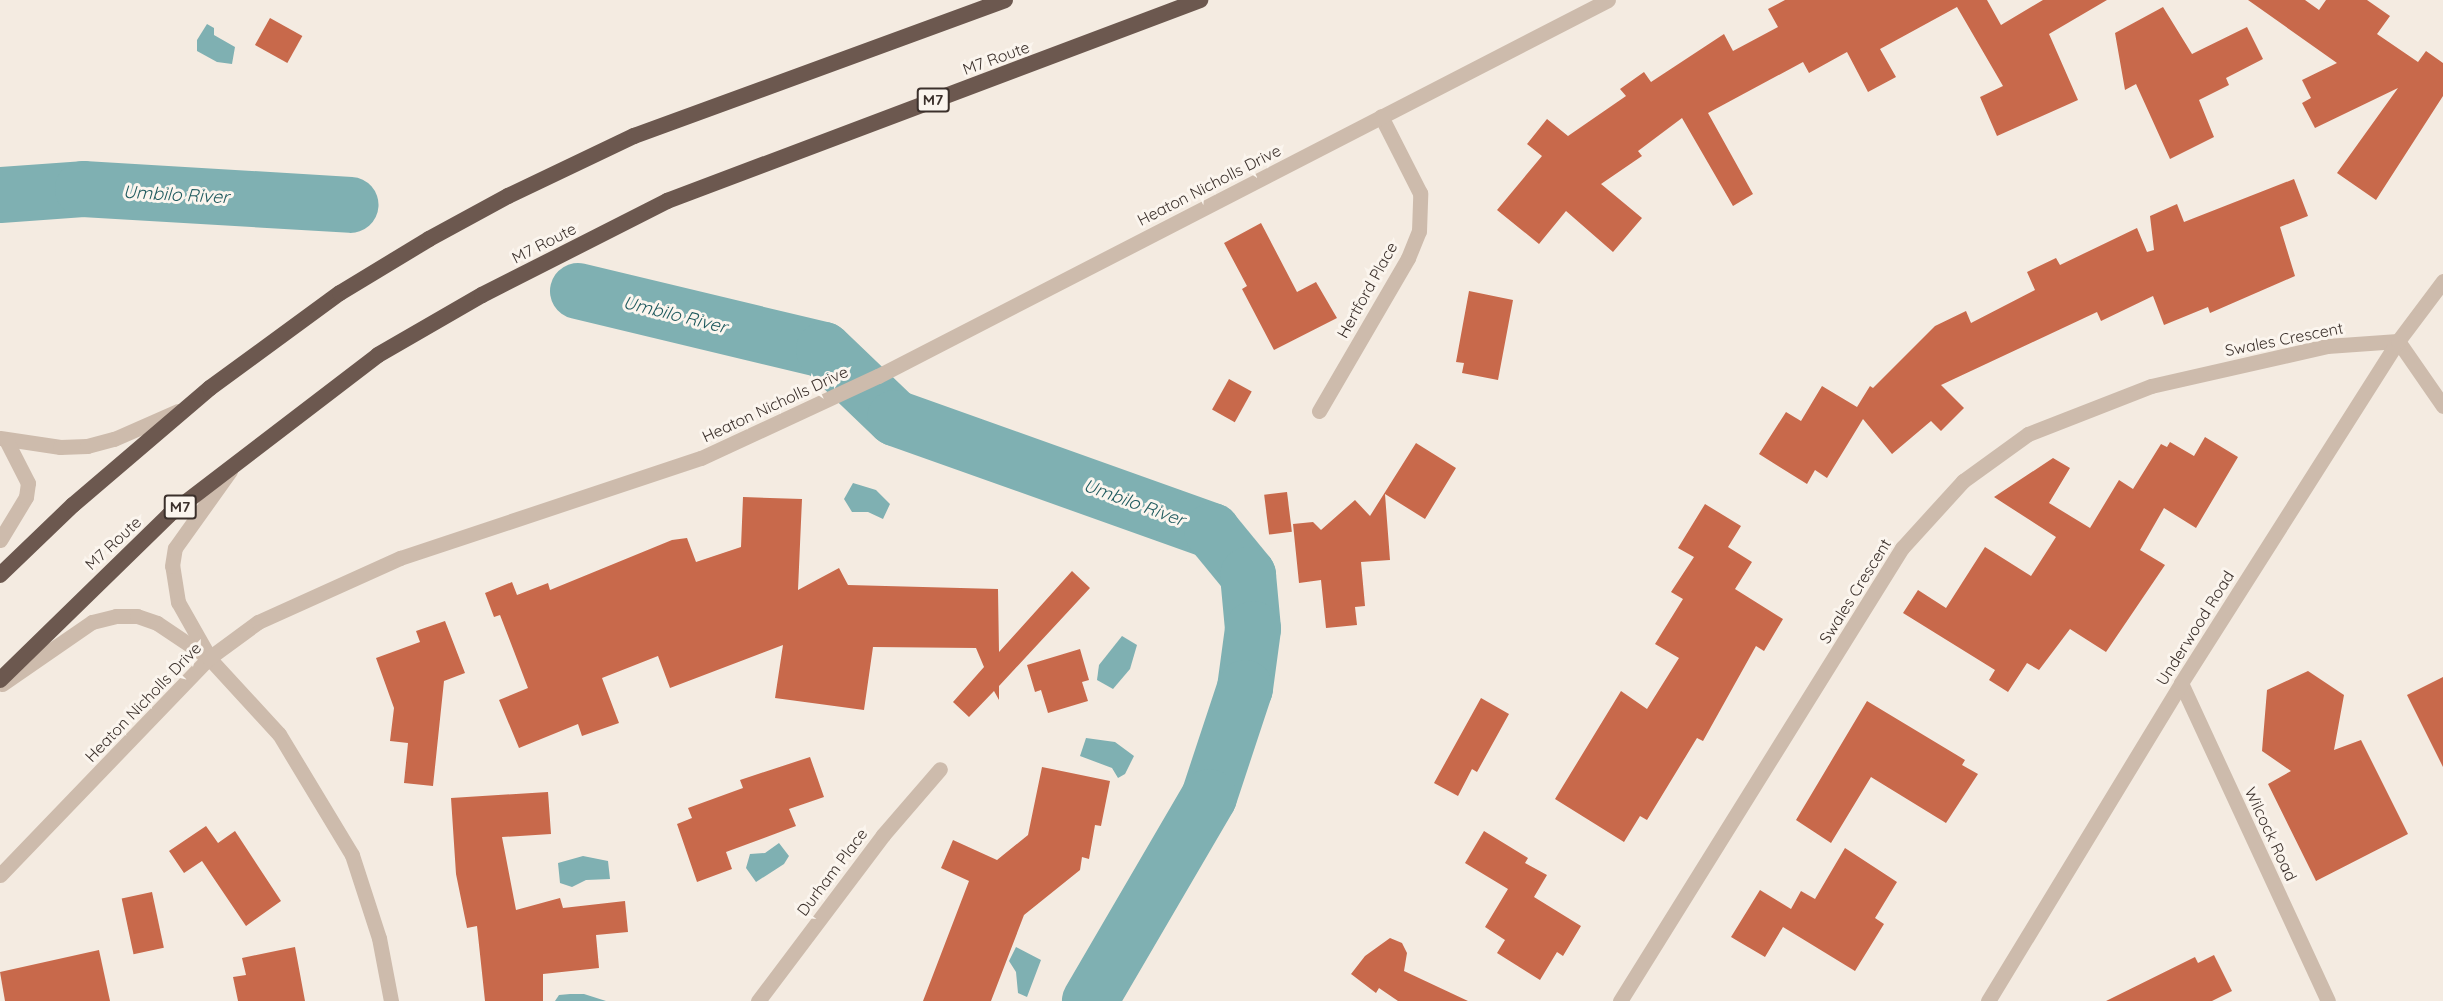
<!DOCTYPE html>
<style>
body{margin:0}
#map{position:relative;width:2443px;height:1001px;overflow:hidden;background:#f4ebe1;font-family:Quicksand,sans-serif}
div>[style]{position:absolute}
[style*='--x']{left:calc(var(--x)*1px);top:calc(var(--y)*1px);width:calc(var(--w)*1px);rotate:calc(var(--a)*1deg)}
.water>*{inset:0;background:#7fb0b2}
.river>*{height:56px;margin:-28px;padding:0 28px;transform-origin:28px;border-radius:28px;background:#7fb0b2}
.building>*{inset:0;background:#c8694b;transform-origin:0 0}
.minor>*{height:15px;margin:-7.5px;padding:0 7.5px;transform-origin:7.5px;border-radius:7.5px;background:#cdbbac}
.trunk>*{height:16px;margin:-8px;padding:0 8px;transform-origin:8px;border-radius:8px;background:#6c584f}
span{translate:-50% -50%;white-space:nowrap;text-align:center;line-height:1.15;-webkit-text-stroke:6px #fbf5ee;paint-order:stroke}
.shield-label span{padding:2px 4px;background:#fbf5ee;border:2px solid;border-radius:4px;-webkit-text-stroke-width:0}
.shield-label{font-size:15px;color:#3b302b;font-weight:700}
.street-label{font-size:16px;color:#3b302b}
.water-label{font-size:18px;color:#1f5a5e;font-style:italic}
</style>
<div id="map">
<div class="water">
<i style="clip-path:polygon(207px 24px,214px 28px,214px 35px,235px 47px,232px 64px,217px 62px,197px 51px,197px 40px)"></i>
<i style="clip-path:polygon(853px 483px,876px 490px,890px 504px,883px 519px,868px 512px,852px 512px,844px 499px)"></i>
<i style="clip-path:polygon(1122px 636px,1137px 645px,1130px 669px,1113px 689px,1097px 680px,1099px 665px)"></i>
<i style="clip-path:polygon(1086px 738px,1115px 742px,1134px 756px,1125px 774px,1118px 778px,1112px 768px,1080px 756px)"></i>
<i style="clip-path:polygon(779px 843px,789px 856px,784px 864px,756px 882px,746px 868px,750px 854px,765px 853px)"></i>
<i style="clip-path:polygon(583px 856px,608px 861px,610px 879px,586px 880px,572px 887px,560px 883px,558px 863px)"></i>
<i style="clip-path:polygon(1016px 947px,1041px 960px,1027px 997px,1018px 993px,1016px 972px,1009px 961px)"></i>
<i style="clip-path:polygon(570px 994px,584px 994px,606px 1001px,555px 1001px,559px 995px)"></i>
</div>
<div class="river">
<i style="--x:0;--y:195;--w:83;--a:-4.1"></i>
<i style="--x:83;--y:189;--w:268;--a:3.4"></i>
<i style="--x:578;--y:291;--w:253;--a:13.5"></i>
<i style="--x:824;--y:350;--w:98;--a:43.8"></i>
<i style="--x:895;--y:418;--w:337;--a:19.6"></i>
<i style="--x:1212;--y:531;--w:57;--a:50.7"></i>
<i style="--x:1248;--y:575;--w:54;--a:84.7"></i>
<i style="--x:1253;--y:629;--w:60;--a:97.7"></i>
<i style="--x:1245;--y:688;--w:115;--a:108.3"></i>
<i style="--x:1209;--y:797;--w:236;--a:120.3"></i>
</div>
<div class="building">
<i style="clip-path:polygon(1785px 0,1987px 0,2001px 25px,2043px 0,2107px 0,2049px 34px,2078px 100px,1997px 136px,1980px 97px,2003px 86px,1957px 7px,1880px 49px,1896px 77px,1868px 92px,1847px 52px,1809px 73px,1803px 62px,1708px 113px,1753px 194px,1733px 206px,1682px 118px,1638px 151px,1642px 156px,1601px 184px,1642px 218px,1613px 252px,1566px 211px,1539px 244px,1497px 210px,1542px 156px,1527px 144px,1547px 119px,1568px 136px,1626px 96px,1620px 89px,1644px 72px,1651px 82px,1724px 34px,1733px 51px,1778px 27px,1768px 9px)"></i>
<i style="clip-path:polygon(2248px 0,2305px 0,2319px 10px,2326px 0,2367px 0,2390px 16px,2377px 34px,2418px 62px,2426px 51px,2443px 63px,2443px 96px,2376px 200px,2337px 173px,2398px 88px,2315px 128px,2302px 103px,2311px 98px,2302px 80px,2337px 63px)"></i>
<i style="clip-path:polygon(2163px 7px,2192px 54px,2247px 27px,2263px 59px,2226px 78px,2229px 85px,2199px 100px,2214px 137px,2170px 159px,2136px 84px,2125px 90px,2115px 33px)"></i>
<i style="left:270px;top:18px;width:37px;height:31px;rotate:29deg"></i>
<i style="clip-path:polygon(2294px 179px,2308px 216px,2280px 227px,2295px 276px,2210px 313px,2208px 307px,2164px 325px,2153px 296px,2101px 321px,2097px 312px,1941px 385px,1964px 408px,1941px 431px,1931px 421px,1892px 454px,1863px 419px,1827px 478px,1815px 470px,1807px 484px,1759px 454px,1786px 412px,1801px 421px,1822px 386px,1857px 407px,1870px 386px,1873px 388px,1935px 326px,1966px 311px,1971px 323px,2035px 290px,2027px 272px,2056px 258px,2060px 265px,2137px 228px,2147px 252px,2154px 250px,2150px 216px,2177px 204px,2184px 222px)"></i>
<i style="clip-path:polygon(1261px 223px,1297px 292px,1316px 282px,1337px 318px,1274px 350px,1242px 289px,1247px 286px,1224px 243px)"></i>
<i style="clip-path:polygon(1469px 291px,1513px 300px,1498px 380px,1462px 373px,1464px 363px,1456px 362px)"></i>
<i style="left:1229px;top:379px;width:26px;height:35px;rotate:29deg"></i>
<i style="clip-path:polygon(2205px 437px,2238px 457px,2196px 528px,2164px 508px,2140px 550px,2165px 565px,2106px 652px,2070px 629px,2039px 670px,2027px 663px,2008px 692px,1989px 680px,1995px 670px,1903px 613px,1918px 590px,1946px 608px,1985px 547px,2031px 576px,2056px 537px,1994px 497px,2053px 458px,2070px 468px,2049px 503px,2090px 528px,2119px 480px,2133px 489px,2161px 444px,2167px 447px,2170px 442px,2194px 456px)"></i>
<i style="clip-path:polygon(1416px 443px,1456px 468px,1425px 519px,1385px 494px,1390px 560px,1361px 562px,1365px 606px,1355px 607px,1357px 625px,1326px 628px,1321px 580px,1299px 583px,1293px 524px,1313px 522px,1321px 530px,1355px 500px,1370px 516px)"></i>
<i style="left:1287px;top:492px;width:40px;height:23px;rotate:83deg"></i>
<i style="clip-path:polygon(743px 497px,802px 499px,798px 590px,839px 568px,848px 585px,998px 589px,999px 652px,1072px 571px,1090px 588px,999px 686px,999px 700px,994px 691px,969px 717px,953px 702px,984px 667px,976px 648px,873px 647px,864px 710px,775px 698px,783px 645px,670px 688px,658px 656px,602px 678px,619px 723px,582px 736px,578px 724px,519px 748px,499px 700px,528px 688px,500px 615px,494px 617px,485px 593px,512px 582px,517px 595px,548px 583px,550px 590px,672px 540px,687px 538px,696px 562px,741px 547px)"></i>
<i style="clip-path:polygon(1705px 504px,1741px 526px,1728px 547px,1752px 562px,1735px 589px,1783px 619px,1764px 651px,1756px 646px,1703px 741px,1697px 738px,1647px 820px,1640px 816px,1624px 842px,1555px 799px,1621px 691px,1647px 709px,1679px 658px,1655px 644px,1683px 599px,1671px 592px,1694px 557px,1678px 548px)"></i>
<i style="clip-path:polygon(445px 621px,465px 673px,444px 681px,433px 786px,404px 783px,408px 743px,390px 741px,394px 708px,376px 658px,420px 642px,416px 631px)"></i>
<i style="clip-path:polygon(1080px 649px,1089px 680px,1082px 682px,1088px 701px,1048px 713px,1041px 690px,1035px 692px,1027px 665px)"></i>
<i style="clip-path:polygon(2308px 671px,2344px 695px,2334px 750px,2361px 740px,2408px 834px,2316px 881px,2268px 784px,2291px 771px,2262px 751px,2267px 690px)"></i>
<i style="clip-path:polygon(2443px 677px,2443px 767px,2407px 695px)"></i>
<i style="clip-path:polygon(1481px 698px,1509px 714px,1477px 772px,1472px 769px,1458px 796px,1434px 783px)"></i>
<i style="clip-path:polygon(1867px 701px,1965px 760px,1962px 765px,1978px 774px,1946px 823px,1871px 777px,1831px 843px,1796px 820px)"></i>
<i style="clip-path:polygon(810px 757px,824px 797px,789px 809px,796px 826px,726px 852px,732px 869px,697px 882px,677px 824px,692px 818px,688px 808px,743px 788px,740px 780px)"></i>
<i style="clip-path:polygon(1042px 767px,1110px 781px,1101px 826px,1095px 825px,1089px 859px,1082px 857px,1080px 870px,1024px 915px,991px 1001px,923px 1001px,969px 881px,941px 868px,953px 840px,997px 860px,1028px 835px)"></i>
<i style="clip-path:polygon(548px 792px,551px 834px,502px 837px,516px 910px,560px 898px,563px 908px,625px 901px,628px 932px,596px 935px,599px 968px,543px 974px,543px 1001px,485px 1001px,477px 926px,467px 928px,456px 874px,451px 798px)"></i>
<i style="clip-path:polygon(206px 826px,218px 843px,235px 831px,281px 901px,246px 926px,202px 861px,184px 873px,169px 851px)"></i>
<i style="clip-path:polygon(1484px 831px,1528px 858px,1525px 863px,1547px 875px,1534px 897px,1581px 926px,1563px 956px,1557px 952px,1540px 980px,1497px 953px,1505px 940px,1485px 927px,1508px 889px,1465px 863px)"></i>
<i style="clip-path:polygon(1845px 848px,1897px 882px,1875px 918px,1884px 924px,1855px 971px,1783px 927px,1765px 957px,1731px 937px,1760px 890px,1791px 909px,1801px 891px,1815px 899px)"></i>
<i style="left:152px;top:892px;width:57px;height:31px;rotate:78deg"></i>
<i style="clip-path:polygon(1390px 938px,1402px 943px,1407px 953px,1404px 971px,1468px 1001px,1398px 1001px,1379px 988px,1376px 993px,1351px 974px,1365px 956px)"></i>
<i style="clip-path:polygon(295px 947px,305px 1001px,238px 1001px,233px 977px,246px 975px,242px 958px)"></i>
<i style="clip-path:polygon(99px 950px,110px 1001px,5px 1001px,0 972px)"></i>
<i style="clip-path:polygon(2214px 955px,2232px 991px,2212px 1001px,2106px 1001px,2195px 957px,2198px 963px)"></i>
</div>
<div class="minor">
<i style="--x:1319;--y:411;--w:177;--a:-59.8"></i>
<i style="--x:1408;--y:258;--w:29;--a:-68"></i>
<i style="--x:1419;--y:231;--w:38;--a:-88"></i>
<i style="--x:1420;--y:193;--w:86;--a:-116.9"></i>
<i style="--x:0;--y:438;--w:61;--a:8.5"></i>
<i style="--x:60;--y:447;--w:27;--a:-2"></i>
<i style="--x:87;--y:446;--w:28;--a:-15"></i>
<i style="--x:114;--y:439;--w:70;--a:-23.6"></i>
<i style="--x:0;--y:540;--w:50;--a:-58.8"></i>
<i style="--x:26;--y:497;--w:14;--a:-82"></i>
<i style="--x:28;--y:483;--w:48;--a:-117.1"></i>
<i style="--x:208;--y:655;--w:61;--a:-119.5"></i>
<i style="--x:178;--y:602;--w:36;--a:-99"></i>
<i style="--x:172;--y:566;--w:18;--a:-81"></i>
<i style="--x:175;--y:548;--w:95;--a:-54.5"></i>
<i style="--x:2181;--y:683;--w:350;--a:65.2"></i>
<i style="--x:2;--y:684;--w:109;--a:-34.6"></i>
<i style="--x:92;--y:622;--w:25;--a:-14"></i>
<i style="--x:116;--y:616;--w:21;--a:0"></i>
<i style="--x:137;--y:616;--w:21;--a:19"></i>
<i style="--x:157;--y:623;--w:63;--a:33.9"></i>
<i style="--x:209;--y:658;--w:103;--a:47.4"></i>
<i style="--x:279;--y:734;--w:141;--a:58.9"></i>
<i style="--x:352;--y:855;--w:87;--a:72"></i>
<i style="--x:379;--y:938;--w:64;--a:79.2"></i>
<i style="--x:0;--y:875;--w:301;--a:-46.1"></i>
<i style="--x:209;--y:658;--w:61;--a:-36.3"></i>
<i style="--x:258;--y:622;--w:156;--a:-24.3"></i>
<i style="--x:400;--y:558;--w:317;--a:-18.4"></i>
<i style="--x:701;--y:458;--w:195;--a:-24.9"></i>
<i style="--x:878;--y:376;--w:821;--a:-27.25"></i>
<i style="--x:758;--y:1001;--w:208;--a:-53"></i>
<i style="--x:883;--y:835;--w:87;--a:-49.2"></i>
<i style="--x:1620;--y:1001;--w:534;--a:-58.1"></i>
<i style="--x:1902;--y:548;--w:91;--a:-47.7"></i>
<i style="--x:1963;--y:481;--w:80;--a:-35.9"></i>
<i style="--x:2028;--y:434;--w:132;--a:-21.3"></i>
<i style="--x:2151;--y:386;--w:180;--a:-12.8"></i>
<i style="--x:2327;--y:346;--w:71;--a:-4"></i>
<i style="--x:2398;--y:341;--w:79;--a:55.3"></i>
<i style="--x:1988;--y:1001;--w:372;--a:-58.7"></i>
<i style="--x:2181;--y:683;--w:405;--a:-57.6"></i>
<i style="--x:2398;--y:341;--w:75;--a:-53.1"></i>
</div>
<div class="trunk">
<i style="--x:0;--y:575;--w:101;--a:-43.8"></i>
<i style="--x:73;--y:505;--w:180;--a:-40.5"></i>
<i style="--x:210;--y:388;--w:161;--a:-36.2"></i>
<i style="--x:340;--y:293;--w:104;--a:-31.2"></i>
<i style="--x:429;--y:239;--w:90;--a:-28.6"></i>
<i style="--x:508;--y:196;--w:140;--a:-25.5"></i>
<i style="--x:634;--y:136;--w:395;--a:-20.1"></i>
<i style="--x:0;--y:680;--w:236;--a:-44.3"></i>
<i style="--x:169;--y:515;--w:263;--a:-37.4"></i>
<i style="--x:378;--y:355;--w:120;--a:-30"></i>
<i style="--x:482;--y:295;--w:208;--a:-26.9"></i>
<i style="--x:667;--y:201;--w:570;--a:-20.66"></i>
</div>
<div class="shield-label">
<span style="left:933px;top:100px">M7</span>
<span style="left:180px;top:507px">M7</span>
</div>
<div class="street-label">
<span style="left:996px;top:58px;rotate:-20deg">M7 Route</span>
<span style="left:1209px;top:185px;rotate:-27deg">Heaton Nicholls Drive</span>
<span style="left:544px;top:243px;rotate:-27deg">M7 Route</span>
<span style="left:1367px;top:290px;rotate:-61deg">Hertford Place</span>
<span style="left:2284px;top:339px;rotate:-11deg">Swales Crescent</span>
<span style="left:775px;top:404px;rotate:-25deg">Heaton Nicholls Drive</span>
<span style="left:113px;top:543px;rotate:-43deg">M7 Route</span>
<span style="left:1855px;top:591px;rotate:-58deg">Swales Crescent</span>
<span style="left:2195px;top:628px;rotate:-58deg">Underwood Road</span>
<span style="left:143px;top:702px;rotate:-46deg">Heaton Nicholls Drive</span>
<span style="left:2271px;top:834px;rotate:65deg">Wilcock Road</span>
<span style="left:832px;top:872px;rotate:-53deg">Durham Place</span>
</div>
<div class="water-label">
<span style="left:176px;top:195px;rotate:3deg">Umbilo River</span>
<span style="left:675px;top:315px;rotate:14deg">Umbilo River</span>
<span style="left:1134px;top:503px;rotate:20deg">Umbilo River</span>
</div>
</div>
